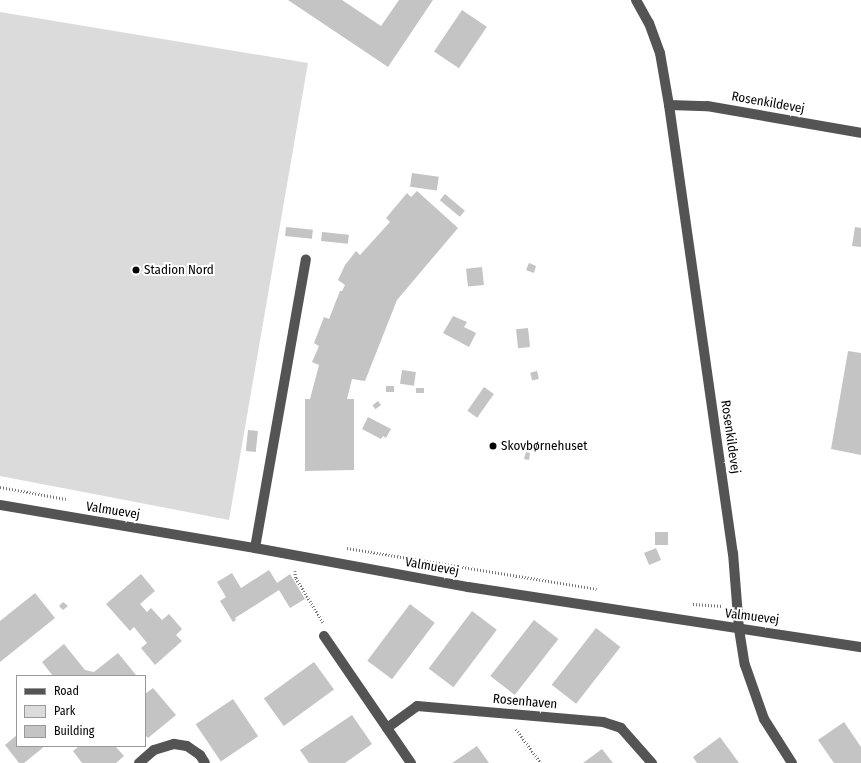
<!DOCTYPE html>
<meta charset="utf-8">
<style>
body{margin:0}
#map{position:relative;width:861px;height:763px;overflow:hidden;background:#fff;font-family:"Fira Sans Condensed",sans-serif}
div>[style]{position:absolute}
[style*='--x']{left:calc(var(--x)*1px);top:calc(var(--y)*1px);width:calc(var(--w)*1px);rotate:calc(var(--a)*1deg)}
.green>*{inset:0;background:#dbdbdb}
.building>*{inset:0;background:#c4c4c4;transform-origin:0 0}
.path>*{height:2.5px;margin-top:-1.25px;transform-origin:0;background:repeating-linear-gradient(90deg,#767676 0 1px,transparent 0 3px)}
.minor>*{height:10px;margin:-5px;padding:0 5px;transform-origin:5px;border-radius:5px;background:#545454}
.dots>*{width:11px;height:11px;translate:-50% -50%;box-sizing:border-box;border:2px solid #fff;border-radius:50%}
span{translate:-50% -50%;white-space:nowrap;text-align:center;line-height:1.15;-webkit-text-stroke:4px #fff;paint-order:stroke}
.street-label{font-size:13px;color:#000}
.poi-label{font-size:13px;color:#000}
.left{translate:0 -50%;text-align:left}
.legend{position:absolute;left:16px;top:675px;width:130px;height:72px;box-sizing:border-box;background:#fff;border:1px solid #999;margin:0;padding:5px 7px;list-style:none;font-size:12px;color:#000}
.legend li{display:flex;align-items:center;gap:8px;height:20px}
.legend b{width:20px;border:1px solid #999}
</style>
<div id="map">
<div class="green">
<i style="clip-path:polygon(0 12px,308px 63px,229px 520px,0 476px)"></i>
</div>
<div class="building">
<i style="clip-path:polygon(288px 0,342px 0,381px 26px,399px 0,433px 0,388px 67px)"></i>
<i style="left:462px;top:10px;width:30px;height:50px;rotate:34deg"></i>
<i style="left:412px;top:173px;width:27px;height:14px;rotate:8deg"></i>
<i style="clip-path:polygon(417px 191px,458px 228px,397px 300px,365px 381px,352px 379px,347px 399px,354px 399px,354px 470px,305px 471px,305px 399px,310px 399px,319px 365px,312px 362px,319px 346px,314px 343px,324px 317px,329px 319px,340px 291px,342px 291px,345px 285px,338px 280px,345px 265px,356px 251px,360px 255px,390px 222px,386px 218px,407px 193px,411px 197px)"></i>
<i style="left:445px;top:194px;width:26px;height:8px;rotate:40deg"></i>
<i style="left:286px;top:227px;width:27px;height:9px;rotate:6deg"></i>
<i style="clip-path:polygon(855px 227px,861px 228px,861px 247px,852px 246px)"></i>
<i style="left:322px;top:232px;width:27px;height:9px;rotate:6deg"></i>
<i style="clip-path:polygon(529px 263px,536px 266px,534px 273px,526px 270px)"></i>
<i style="left:482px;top:267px;width:18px;height:16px;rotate:84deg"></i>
<i style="clip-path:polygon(453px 316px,467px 322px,464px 327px,476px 333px,469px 347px,443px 333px)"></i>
<i style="left:528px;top:328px;width:19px;height:12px;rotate:84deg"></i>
<i style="clip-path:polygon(848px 351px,861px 353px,861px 455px,831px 449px)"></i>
<i style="left:402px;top:370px;width:14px;height:14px;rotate:8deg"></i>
<i style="left:537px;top:371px;width:8px;height:7px;rotate:76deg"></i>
<i style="left:386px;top:386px;width:8px;height:6px"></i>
<i style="left:484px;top:387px;width:12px;height:29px;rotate:35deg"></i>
<i style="left:416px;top:388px;width:8px;height:5px"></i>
<i style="left:378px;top:401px;width:5px;height:7px;rotate:53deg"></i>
<i style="clip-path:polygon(368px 417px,391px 429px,386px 438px,383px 436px,381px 439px,362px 429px)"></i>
<i style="left:248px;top:430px;width:10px;height:21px;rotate:6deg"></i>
<i style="clip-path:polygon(526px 452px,530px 453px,529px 460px,524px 459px)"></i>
<i style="left:655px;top:532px;width:13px;height:13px"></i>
<i style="left:656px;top:548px;width:13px;height:13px;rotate:67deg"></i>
<i style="clip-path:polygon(269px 570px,277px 583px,290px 574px,305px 599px,290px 608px,279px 590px,235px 618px,236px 620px,233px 622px,220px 601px,226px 597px,217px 582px,232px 573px,241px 588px)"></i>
<i style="clip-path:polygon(141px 574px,155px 591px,140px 604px,147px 612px,151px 608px,162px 620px,169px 614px,182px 629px,176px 635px,182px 641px,155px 665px,141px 648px,147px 643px,134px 627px,130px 631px,106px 604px)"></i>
<i style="clip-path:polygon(35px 593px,55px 618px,0 662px,0 621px)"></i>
<i style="clip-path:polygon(63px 602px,68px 606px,63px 610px,59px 606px)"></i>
<i style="left:410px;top:604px;width:31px;height:71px;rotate:37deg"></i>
<i style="left:472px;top:611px;width:31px;height:72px;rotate:37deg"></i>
<i style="left:534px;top:620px;width:31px;height:71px;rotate:38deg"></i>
<i style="left:596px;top:628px;width:31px;height:72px;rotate:38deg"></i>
<i style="clip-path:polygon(64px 644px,85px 670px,94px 672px,118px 653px,136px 675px,53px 676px,42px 662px)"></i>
<i style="left:314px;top:662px;width:34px;height:62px;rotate:54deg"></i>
<i style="clip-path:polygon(153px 688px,176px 715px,148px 738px,145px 735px,145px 694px)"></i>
<i style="left:233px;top:699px;width:45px;height:45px;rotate:56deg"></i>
<i style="clip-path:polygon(352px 715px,372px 744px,345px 763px,309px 763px,300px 750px)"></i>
<i style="clip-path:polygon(844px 722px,861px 747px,861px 763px,834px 763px,818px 740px)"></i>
<i style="clip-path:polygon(17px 735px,17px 746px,45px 746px,24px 763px,19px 763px,5px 745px)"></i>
<i style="clip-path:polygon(720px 737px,739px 763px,697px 763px,693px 757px)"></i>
<i style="clip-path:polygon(79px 746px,115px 746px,124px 756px,116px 763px,82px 763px,73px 751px)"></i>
<i style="clip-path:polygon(477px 746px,489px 763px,452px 763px)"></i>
<i style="clip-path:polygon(602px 749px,613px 763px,583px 763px)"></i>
</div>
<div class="path">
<i style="--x:0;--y:487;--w:67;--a:10.3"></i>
<i style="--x:347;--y:548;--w:253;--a:9.3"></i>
<i style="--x:295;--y:571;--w:7;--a:82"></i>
<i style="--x:296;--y:578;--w:52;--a:58.5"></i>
<i style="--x:693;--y:604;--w:30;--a:4"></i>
<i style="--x:516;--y:729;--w:42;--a:53.7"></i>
</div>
<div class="minor">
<i style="--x:636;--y:0;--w:26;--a:61"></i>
<i style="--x:649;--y:23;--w:32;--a:70"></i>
<i style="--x:660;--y:53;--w:53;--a:80.2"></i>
<i style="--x:669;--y:105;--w:453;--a:81.9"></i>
<i style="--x:733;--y:553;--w:76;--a:85.5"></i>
<i style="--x:739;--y:629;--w:36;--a:81"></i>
<i style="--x:745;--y:665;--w:57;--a:70.6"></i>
<i style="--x:764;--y:719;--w:52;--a:57.5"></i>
<i style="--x:669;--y:105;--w:38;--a:2"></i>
<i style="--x:707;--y:106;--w:156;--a:9.9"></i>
<i style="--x:0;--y:505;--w:259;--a:9.6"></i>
<i style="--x:255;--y:548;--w:217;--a:10.4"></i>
<i style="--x:468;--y:587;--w:398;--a:8.7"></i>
<i style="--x:255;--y:548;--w:293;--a:-80"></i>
<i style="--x:324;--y:636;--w:154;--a:55.6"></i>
<i style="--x:387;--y:728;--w:37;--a:-36"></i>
<i style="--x:417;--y:706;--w:187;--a:4.9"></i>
<i style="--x:603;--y:722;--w:19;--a:18"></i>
<i style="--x:621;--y:728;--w:47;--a:48.5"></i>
<i style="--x:139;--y:763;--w:20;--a:-41"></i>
<i style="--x:154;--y:750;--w:21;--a:-17"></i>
<i style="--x:174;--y:744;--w:13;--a:9"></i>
<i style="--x:187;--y:746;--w:16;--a:35"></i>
<i style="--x:200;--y:755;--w:9;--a:58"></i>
</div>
<div class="dots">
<i style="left:136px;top:270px;background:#000"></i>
<i style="left:493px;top:446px;background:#000"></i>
</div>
<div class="street-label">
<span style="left:768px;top:103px;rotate:10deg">Rosenkildevej</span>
<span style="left:730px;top:437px;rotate:82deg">Rosenkildevej</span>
<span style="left:113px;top:511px;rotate:9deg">Valmuevej</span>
<span style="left:432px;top:567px;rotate:10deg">Valmuevej</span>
<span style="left:752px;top:617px;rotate:7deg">Valmuevej</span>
<span style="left:525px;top:702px;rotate:5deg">Rosenhaven</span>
</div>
<div class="poi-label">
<span class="left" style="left:144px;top:270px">Stadion Nord</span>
<span class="left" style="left:501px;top:446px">Skovbørnehuset</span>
</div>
<ul class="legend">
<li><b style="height:5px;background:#545454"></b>Road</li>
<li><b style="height:11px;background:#dbdbdb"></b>Park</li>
<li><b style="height:11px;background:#c4c4c4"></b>Building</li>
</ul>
</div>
